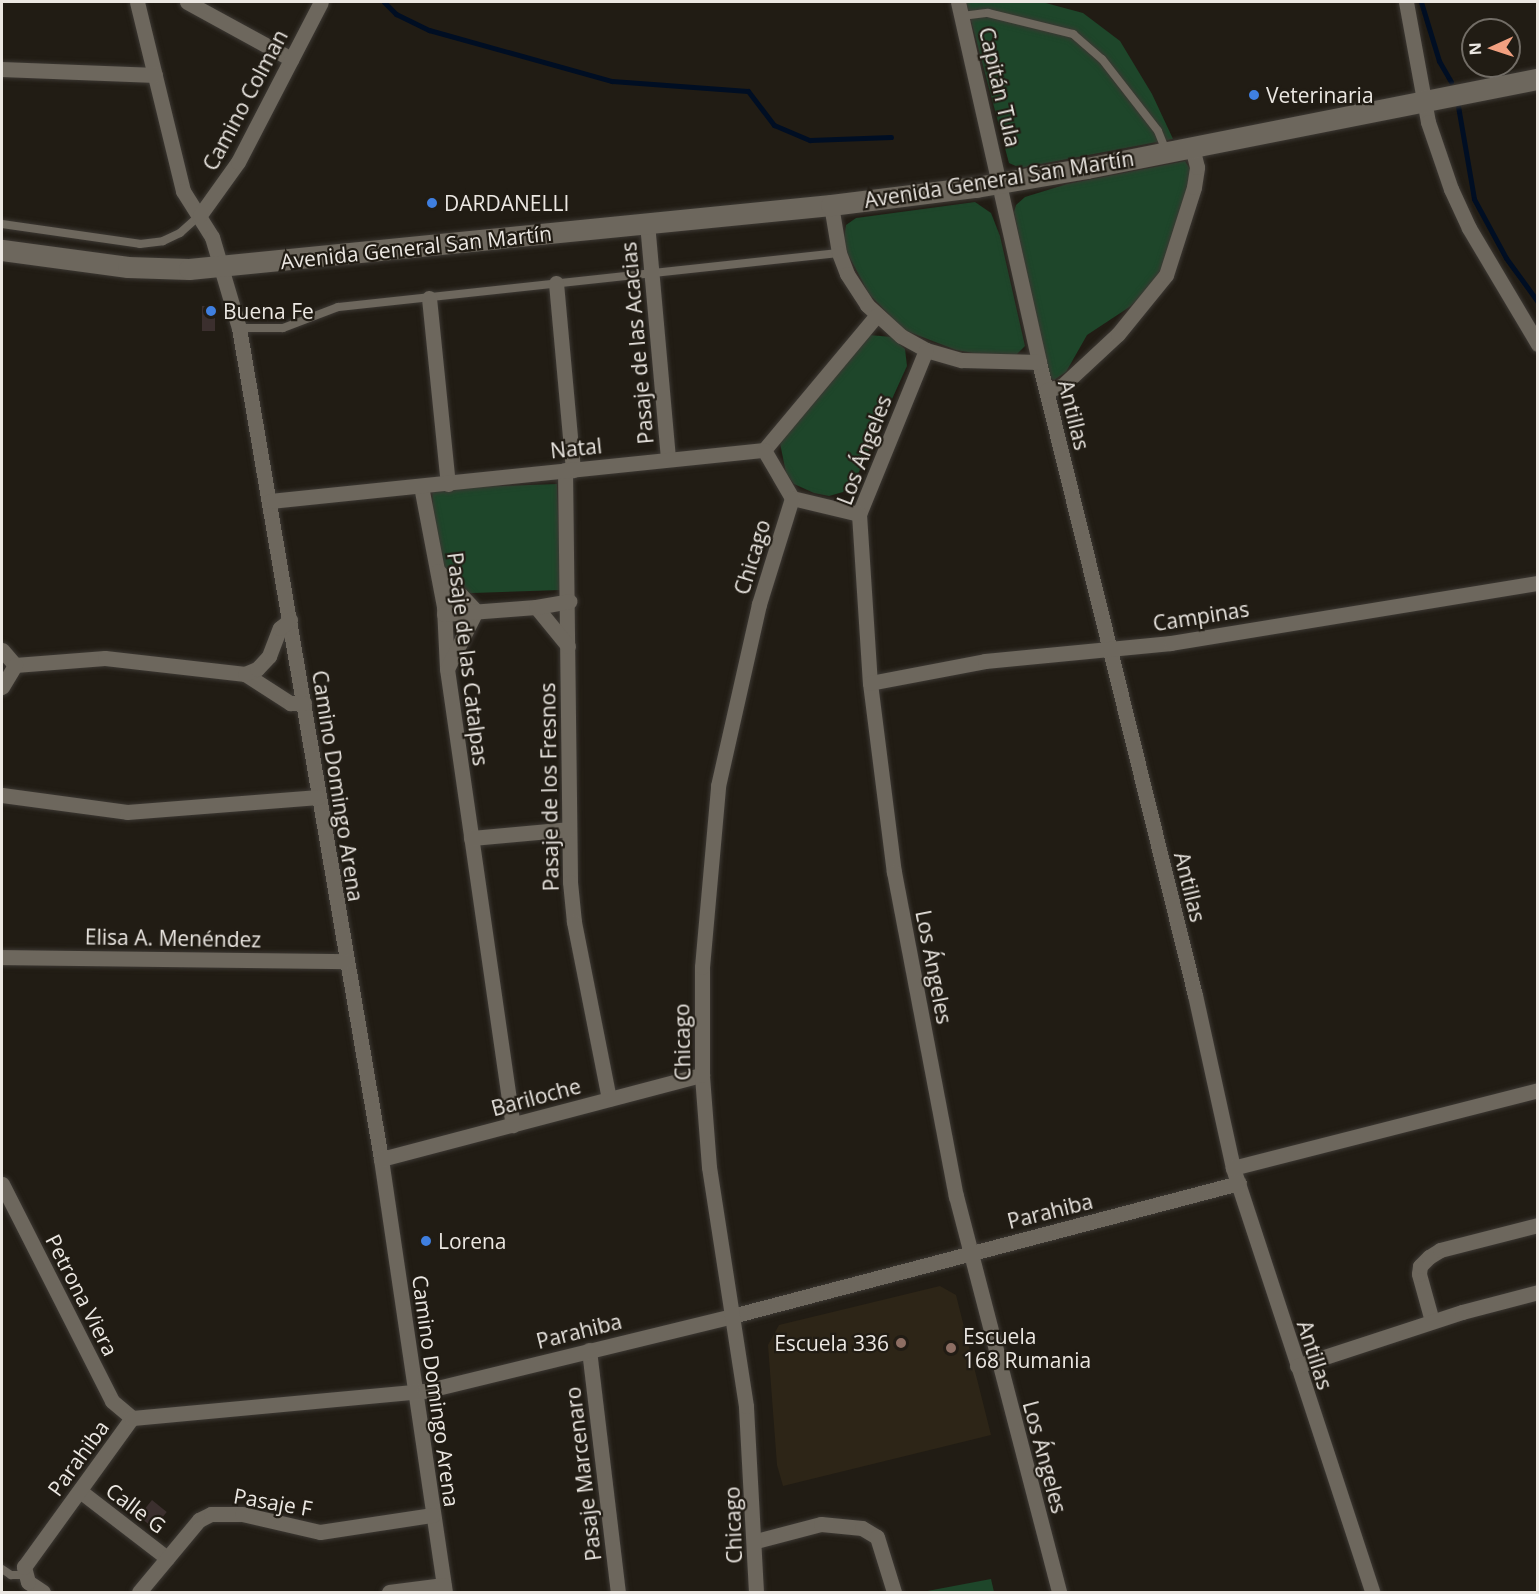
<!DOCTYPE html>
<meta charset="utf-8">
<style>
body{margin:0}
#map{position:relative;width:1539px;height:1594px;overflow:hidden;background:#211c14;font-family:"Open Sans",sans-serif}
div>[style]{position:absolute}
[style*='--x']{left:calc(var(--x)*1px);top:calc(var(--y)*1px);width:calc(var(--w)*1px);rotate:calc(var(--a)*1deg)}
.built>*{inset:0;background:#2d2517}
.green>*{inset:0;background:#1e462a;transform-origin:0 0}
.stream>*{height:5px;margin:-2.5px;padding:0 2.5px;transform-origin:2.5px;border-radius:2.5px;background:#000e23}
.building>*{inset:0;background:#3b2f2e;transform-origin:0 0}
.roads{filter:drop-shadow(0 0 2px #3c3833) drop-shadow(0 0 2px #3c3833)}
.lane>*{height:8px;margin:-4px;padding:0 4px;transform-origin:4px;border-radius:4px;background:#6d675d}
.street>*{height:15px;margin:-7.5px;padding:0 7.5px;transform-origin:7.5px;border-radius:7.5px;background:#6d675d}
.secondary>*{height:21px;margin:-10.5px;padding:0 10.5px;transform-origin:10.5px;border-radius:10.5px;background:#6d675d}
.dots>*{width:16px;height:16px;translate:-50% -50%;box-sizing:border-box;border:3px solid #211c14;border-radius:50%}
span{translate:-50% -50%;white-space:nowrap;text-align:center;line-height:1.15;-webkit-text-stroke:4.5px #211c14;paint-order:stroke}
.street-label{font-size:21px;color:#ebe7e2}
.poi-label{font-size:21px;color:#ebe7e2}
.left{translate:0 -50%;text-align:left}
.right{translate:-100% -50%;text-align:right}
.frame{position:absolute;inset:0;border:3px solid #ebe7e2;pointer-events:none}
.north{position:absolute;left:1461px;top:18px;width:60px;height:60px;box-sizing:border-box;background:#211c14;border:2px solid #726d66;border-radius:50%;rotate:267deg;font-size:16px;font-weight:700;line-height:24px;text-align:center;color:#ebe7e2}
.north::after{content:'';display:block;margin:auto;width:21px;height:27px;background:#f2a080;clip-path:polygon(50% 0,100% 100%,50% 72%,0 100%)}
</style>
<div id="map">
<div class="built">
<i style="clip-path:polygon(940px 1286px,956px 1295px,991px 1435px,783px 1486px,777px 1465px,768px 1345px,779px 1325px)"></i>
</div>
<div class="green">
<i style="clip-path:polygon(966px 2px,1042px 2px,1083px 13px,1120px 41px,1152px 94px,1173px 139px,1020px 168px,1009px 163px)"></i>
<i style="clip-path:polygon(1185px 161px,1192px 172px,1160px 278px,1131px 306px,1087px 335px,1066px 372px,1054px 380px,1048px 376px,1014px 212px,1016px 205px,1025px 197px,1067px 184px)"></i>
<i style="clip-path:polygon(975px 202px,991px 213px,1000px 236px,1025px 346px,1016px 355px,991px 356px,956px 350px,904px 330px,869px 294px,843px 245px,846px 225px,856px 218px)"></i>
<i style="clip-path:polygon(869px 335px,892px 337px,905px 349px,907px 366px,857px 476px,843px 492px,829px 496px,814px 493px,794px 484px,786px 473px,780px 443px)"></i>
<i style="left:557px;top:484px;width:106px;height:125px;rotate:88deg"></i>
<i style="clip-path:polygon(991px 1579px,994px 1592px,922px 1592px)"></i>
</div>
<div class="stream">
<i style="--x:384;--y:2;--w:17;--a:45"></i>
<i style="--x:396;--y:14;--w:37;--a:26"></i>
<i style="--x:429;--y:30;--w:190;--a:15.6"></i>
<i style="--x:612;--y:81;--w:136;--a:4.2"></i>
<i style="--x:748;--y:91;--w:43;--a:52.6"></i>
<i style="--x:774;--y:125;--w:39;--a:23"></i>
<i style="--x:810;--y:140;--w:81;--a:-2.1"></i>
<i style="--x:1421;--y:2;--w:62;--a:73"></i>
<i style="--x:1439;--y:61;--w:24;--a:60"></i>
<i style="--x:1458;--y:106;--w:94;--a:80.2"></i>
<i style="--x:1474;--y:199;--w:67;--a:61.5"></i>
<i style="--x:1506;--y:258;--w:54;--a:54"></i>
</div>
<div class="building">
<i style="left:202px;top:306px;width:13px;height:25px"></i>
<i style="left:152px;top:1500px;width:19px;height:21px;rotate:39deg"></i>
</div>
<div class="roads">
<div class="lane">
<i style="--x:962;--y:16;--w:26;--a:-7"></i>
<i style="--x:988;--y:13;--w:88;--a:13.9"></i>
<i style="--x:1073;--y:34;--w:38;--a:41"></i>
<i style="--x:1102;--y:59;--w:91;--a:52.1"></i>
<i style="--x:1158;--y:131;--w:22;--a:68"></i>
<i style="--x:2;--y:224;--w:139;--a:8.2"></i>
<i style="--x:140;--y:244;--w:23;--a:-7"></i>
<i style="--x:163;--y:241;--w:19;--a:-25"></i>
<i style="--x:180;--y:233;--w:27;--a:-42"></i>
<i style="--x:239;--y:328;--w:44;--a:0"></i>
<i style="--x:283;--y:328;--w:59;--a:-20.9"></i>
<i style="--x:338;--y:307;--w:504;--a:-6.15"></i>
<i style="--x:2;--y:1569;--w:11;--a:34"></i>
<i style="--x:11;--y:1575;--w:14;--a:0"></i>
</div>
<div class="street">
<i style="--x:137;--y:2;--w:195;--a:76.3"></i>
<i style="--x:183;--y:191;--w:54;--a:57.8"></i>
<i style="--x:212;--y:237;--w:95;--a:73.5"></i>
<i style="--x:239;--y:328;--w:843;--a:80.3"></i>
<i style="--x:381;--y:1159;--w:438;--a:81.6"></i>
<i style="--x:187;--y:2;--w:119;--a:28.7"></i>
<i style="--x:958;--y:2;--w:369;--a:77.3"></i>
<i style="--x:1039;--y:362;--w:652;--a:76.16"></i>
<i style="--x:1195;--y:995;--w:177;--a:77.6"></i>
<i style="--x:1233;--y:1168;--w:446;--a:71.8"></i>
<i style="--x:1406;--y:2;--w:122;--a:79.6"></i>
<i style="--x:1428;--y:122;--w:71;--a:71.1"></i>
<i style="--x:1451;--y:189;--w:43;--a:65.2"></i>
<i style="--x:1469;--y:228;--w:135;--a:59.3"></i>
<i style="--x:2;--y:69;--w:153;--a:2.2"></i>
<i style="--x:831;--y:205;--w:49;--a:80.5"></i>
<i style="--x:839;--y:253;--w:22;--a:69"></i>
<i style="--x:847;--y:274;--w:37;--a:57"></i>
<i style="--x:867;--y:305;--w:46;--a:42.4"></i>
<i style="--x:901;--y:336;--w:29;--a:29"></i>
<i style="--x:926;--y:350;--w:37;--a:16"></i>
<i style="--x:962;--y:360;--w:77;--a:1.5"></i>
<i style="--x:200;--y:215;--w:65;--a:-54.4"></i>
<i style="--x:238;--y:162;--w:180;--a:-62.6"></i>
<i style="--x:647;--y:223;--w:237;--a:84.9"></i>
<i style="--x:556;--y:283;--w:188;--a:84.8"></i>
<i style="--x:429;--y:298;--w:187;--a:84.2"></i>
<i style="--x:926;--y:350;--w:177;--a:112.2"></i>
<i style="--x:859;--y:514;--w:169;--a:86.3"></i>
<i style="--x:870;--y:683;--w:191;--a:82.8"></i>
<i style="--x:894;--y:872;--w:330;--a:79.2"></i>
<i style="--x:956;--y:1196;--w:409;--a:75.4"></i>
<i style="--x:1047;--y:390;--w:16;--a:-15"></i>
<i style="--x:1062;--y:386;--w:76;--a:-42.9"></i>
<i style="--x:1118;--y:334;--w:76;--a:-50.9"></i>
<i style="--x:1166;--y:275;--w:92;--a:-72.3"></i>
<i style="--x:1194;--y:187;--w:20;--a:-81"></i>
<i style="--x:1197;--y:167;--w:21;--a:-104"></i>
<i style="--x:764;--y:450;--w:175;--a:-50.1"></i>
<i style="--x:565;--y:470;--w:412;--a:89.3"></i>
<i style="--x:570;--y:882;--w:40;--a:84.3"></i>
<i style="--x:574;--y:922;--w:180;--a:78.8"></i>
<i style="--x:421;--y:486;--w:123;--a:79.2"></i>
<i style="--x:444;--y:607;--w:62;--a:87.2"></i>
<i style="--x:447;--y:669;--w:461;--a:81.8"></i>
<i style="--x:270;--y:501;--w:497;--a:-5.9"></i>
<i style="--x:764;--y:450;--w:56;--a:59.7"></i>
<i style="--x:792;--y:498;--w:69;--a:13.4"></i>
<i style="--x:438;--y:571;--w:55;--a:46.5"></i>
<i style="--x:476;--y:611;--w:63;--a:116.6"></i>
<i style="--x:444;--y:614;--w:92;--a:-4.4"></i>
<i style="--x:568;--y:646;--w:50;--a:-129.4"></i>
<i style="--x:536;--y:607;--w:34;--a:-10"></i>
<i style="--x:2;--y:650;--w:20;--a:49"></i>
<i style="--x:15;--y:665;--w:90;--a:-4.4"></i>
<i style="--x:105;--y:658;--w:141;--a:6.5"></i>
<i style="--x:245;--y:674;--w:54;--a:32.8"></i>
<i style="--x:290;--y:703;--w:14;--a:0"></i>
<i style="--x:245;--y:674;--w:13;--a:-23"></i>
<i style="--x:257;--y:669;--w:18;--a:-47"></i>
<i style="--x:269;--y:656;--w:30;--a:-69"></i>
<i style="--x:280;--y:628;--w:13;--a:-39"></i>
<i style="--x:870;--y:683;--w:117;--a:-10.8"></i>
<i style="--x:985;--y:661;--w:187;--a:-5.5"></i>
<i style="--x:1171;--y:643;--w:372;--a:-9.3"></i>
<i style="--x:2;--y:687;--w:26;--a:-59"></i>
<i style="--x:2;--y:795;--w:126;--a:7.7"></i>
<i style="--x:127;--y:812;--w:192;--a:-4.5"></i>
<i style="--x:471;--y:838;--w:98;--a:-5.2"></i>
<i style="--x:2;--y:957;--w:342;--a:0.7"></i>
<i style="--x:381;--y:1159;--w:332;--a:-14.7"></i>
<i style="--x:1233;--y:1168;--w:315;--a:-14.3"></i>
<i style="--x:2;--y:1184;--w:243;--a:63.1"></i>
<i style="--x:112;--y:1401;--w:26;--a:40"></i>
<i style="--x:1432;--y:1321;--w:49;--a:-105.5"></i>
<i style="--x:1419;--y:1274;--w:8;--a:-83"></i>
<i style="--x:1420;--y:1266;--w:13;--a:-45"></i>
<i style="--x:1429;--y:1257;--w:13;--a:-32"></i>
<i style="--x:1440;--y:1250;--w:101;--a:-14.3"></i>
<i style="--x:589;--y:1350;--w:244;--a:83.2"></i>
<i style="--x:1297;--y:1366;--w:174;--a:-18.1"></i>
<i style="--x:1462;--y:1312;--w:79;--a:-14.7"></i>
<i style="--x:80;--y:1491;--w:110;--a:37.6"></i>
<i style="--x:756;--y:1541;--w:67;--a:-14.7"></i>
<i style="--x:821;--y:1524;--w:41;--a:5.6"></i>
<i style="--x:862;--y:1528;--w:17;--a:31"></i>
<i style="--x:877;--y:1537;--w:58;--a:72.8"></i>
<i style="--x:43;--y:1592;--w:18;--a:-146"></i>
<i style="--x:28;--y:1582;--w:16;--a:-105"></i>
<i style="--x:24;--y:1567;--w:184;--a:-54.1"></i>
<i style="--x:132;--y:1418;--w:294;--a:-5.3"></i>
<i style="--x:425;--y:1391;--w:316;--a:-13.7"></i>
<i style="--x:732;--y:1316;--w:524;--a:-14.7"></i>
<i style="--x:139;--y:1592;--w:94;--a:-50.2"></i>
<i style="--x:199;--y:1520;--w:13;--a:-27"></i>
<i style="--x:211;--y:1514;--w:31;--a:0"></i>
<i style="--x:242;--y:1514;--w:80;--a:13"></i>
<i style="--x:320;--y:1532;--w:114;--a:-8.6"></i>
<i style="--x:389;--y:1592;--w:55;--a:-7.3"></i>
<i style="--x:756;--y:1592;--w:186;--a:-93.1"></i>
<i style="--x:746;--y:1406;--w:242;--a:-98.8"></i>
<i style="--x:709;--y:1167;--w:92;--a:-94.4"></i>
<i style="--x:702;--y:1075;--w:108;--a:-90"></i>
<i style="--x:702;--y:967;--w:182;--a:-84.9"></i>
<i style="--x:718;--y:786;--w:187;--a:-77.3"></i>
<i style="--x:759;--y:604;--w:111;--a:-72.7"></i>
</div>
<div class="secondary">
<i style="--x:2;--y:250;--w:127;--a:7.7"></i>
<i style="--x:128;--y:267;--w:61;--a:1.9"></i>
<i style="--x:189;--y:269;--w:645;--a:-5.69"></i>
<i style="--x:831;--y:205;--w:146;--a:-7.1"></i>
<i style="--x:976;--y:187;--w:113;--a:-9.7"></i>
<i style="--x:1087;--y:168;--w:460;--a:-11.2"></i>
</div>
</div>
<div class="dots">
<i style="left:1254px;top:95px;background:#3f7fe0"></i>
<i style="left:432px;top:203px;background:#3f7fe0"></i>
<i style="left:211px;top:311px;background:#3f7fe0"></i>
<i style="left:426px;top:1241px;background:#3f7fe0"></i>
<i style="left:901px;top:1343px;background:#8d6e63"></i>
<i style="left:951px;top:1348px;background:#8d6e63"></i>
</div>
<div class="street-label">
<span style="left:1000px;top:87px;rotate:77deg">Capitán Tula</span>
<span style="left:245px;top:100px;rotate:-62deg">Camino Colman</span>
<span style="left:999px;top:179px;rotate:-9deg">Avenida General San Martín</span>
<span style="left:416px;top:247px;rotate:-6deg">Avenida General San Martín</span>
<span style="left:637px;top:343px;rotate:-95deg">Pasaje de las Acacias</span>
<span style="left:1074px;top:415px;rotate:76deg">Antillas</span>
<span style="left:576px;top:448px;rotate:-6deg">Natal</span>
<span style="left:864px;top:450px;rotate:-69deg">Los Ángeles</span>
<span style="left:752px;top:557px;rotate:-73deg">Chicago</span>
<span style="left:1201px;top:616px;rotate:-9deg">Campinas</span>
<span style="left:468px;top:659px;rotate:83deg">Pasaje de las Catalpas</span>
<span style="left:338px;top:786px;rotate:81deg">Camino Domingo Arena</span>
<span style="left:549px;top:787px;rotate:-91deg">Pasaje de los Fresnos</span>
<span style="left:1190px;top:887px;rotate:76deg">Antillas</span>
<span style="left:173px;top:938px;rotate:1deg">Elisa A. Menéndez</span>
<span style="left:934px;top:967px;rotate:79deg">Los Ángeles</span>
<span style="left:682px;top:1042px;rotate:-91deg">Chicago</span>
<span style="left:536px;top:1097px;rotate:-15deg">Bariloche</span>
<span style="left:1050px;top:1211px;rotate:-14deg">Parahiba</span>
<span style="left:82px;top:1295px;rotate:63deg">Petrona Viera</span>
<span style="left:579px;top:1331px;rotate:-14deg">Parahiba</span>
<span style="left:1315px;top:1355px;rotate:72deg">Antillas</span>
<span style="left:436px;top:1391px;rotate:82deg">Camino Domingo Arena</span>
<span style="left:1045px;top:1457px;rotate:75deg">Los Ángeles</span>
<span style="left:78px;top:1458px;rotate:-54deg">Parahiba</span>
<span style="left:583px;top:1474px;rotate:-97deg">Pasaje Marcenaro</span>
<span style="left:273px;top:1502px;rotate:10deg">Pasaje F</span>
<span style="left:136px;top:1508px;rotate:37deg">Calle G</span>
<span style="left:733px;top:1525px;rotate:-92deg">Chicago</span>
</div>
<div class="poi-label">
<span class="left" style="left:1266px;top:95px">Veterinaria</span>
<span class="left" style="left:444px;top:203px">DARDANELLI</span>
<span class="left" style="left:223px;top:311px">Buena Fe</span>
<span class="left" style="left:438px;top:1241px">Lorena</span>
<span class="left" style="left:963px;top:1348px">Escuela<br>168 Rumania</span>
<span class="right" style="left:889px;top:1343px">Escuela 336</span>
</div>
<div class="frame"></div>
<div class="north">N</div>
</div>
